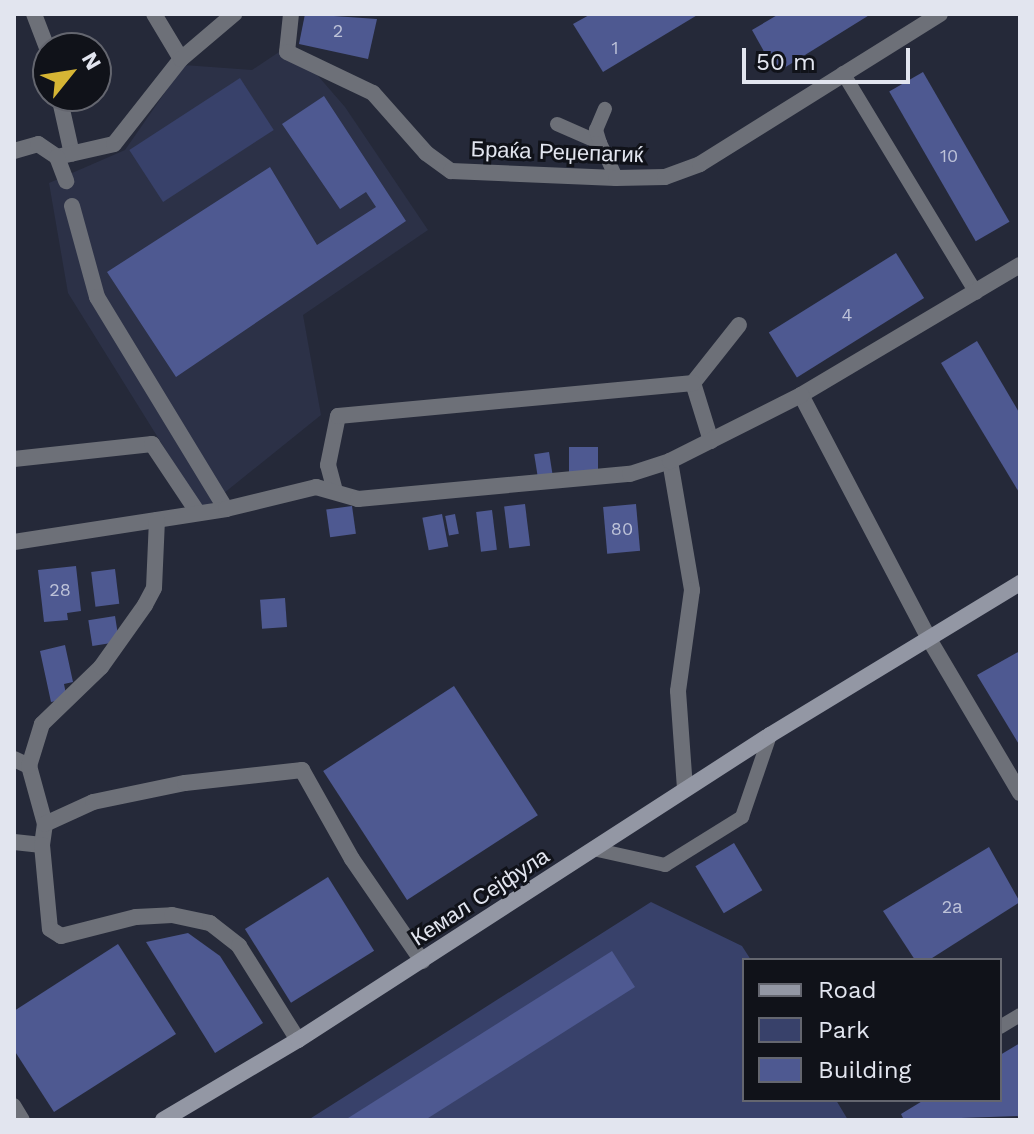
<!DOCTYPE html>
<meta charset="utf-8">
<style>
body{margin:0}
#map{position:relative;width:1034px;height:1134px;overflow:hidden;background:#252939;font-family:"Work Sans",sans-serif}
div>[style]{position:absolute}
[style*='--x']{left:calc(var(--x)*1px);top:calc(var(--y)*1px);width:calc(var(--w)*1px);rotate:calc(var(--a)*1deg)}
.built>*{inset:0;background:#2c3147}
.green>*{inset:0;background:#38416a;transform-origin:0 0}
.building>*{inset:0;background:#4e5991;transform-origin:0 0}
.lane>*{height:14px;margin:-7px;padding:0 7px;transform-origin:7px;border-radius:7px;background:#6d7078}
.street>*{height:16px;margin:-8px;padding:0 8px;transform-origin:8px;border-radius:8px;background:#6d7078}
.secondary>*{height:16px;margin:-8px;padding:0 8px;transform-origin:8px;border-radius:8px;background:#9397a4}
span{translate:-50% -50%;white-space:nowrap;text-align:center;line-height:1.15;-webkit-text-stroke:6px #101219;paint-order:stroke}
.number-label{font-size:18px;color:#bdc2d8}
.number-label span{-webkit-text-stroke-width:0}
.street-label{font-size:22px;color:#e2e5ef}
.frame{position:absolute;inset:0;border:16px solid #e2e5ef;pointer-events:none}
.legend{position:absolute;left:742px;top:958px;width:260px;height:144px;box-sizing:border-box;background:#101219;border:2px solid #64666f;margin:0;padding:10px 14px;list-style:none;font-size:24px;color:#e2e5ef}
.legend li{display:flex;align-items:center;gap:16px;height:40px}
.legend b{width:40px;border:2px solid #64666f}
.north{position:absolute;left:32px;top:32px;width:80px;height:80px;box-sizing:border-box;background:#101219;border:2px solid #64666f;border-radius:50%;rotate:60deg;font-size:22px;font-weight:700;line-height:32px;text-align:center;color:#e2e5ef}
.north::after{content:'';display:block;margin:auto;width:28px;height:36px;background:#d6b534;clip-path:polygon(50% 0,100% 100%,50% 72%,0 100%)}
.scale{position:absolute;left:742px;top:48px;width:168px;height:36px;box-sizing:border-box;border:4px solid #e2e5ef;border-top:0;padding-left:10px;font-size:24px;line-height:28px;white-space:nowrap;color:#e2e5ef;-webkit-text-stroke:6px #101219;paint-order:stroke}
</style>
<div id="map">
<div class="built">
<i style="clip-path:polygon(279px 52px,312px 69px,345px 107px,428px 230px,303px 315px,321px 415px,203px 510px,68px 293px,49px 183px,125px 150px,184px 65px,252px 70px)"></i>
</div>
<div class="green">
<i style="left:240px;top:78px;width:62px;height:132px;rotate:57deg"></i>
<i style="clip-path:polygon(651px 902px,742px 946px,751px 960px,744px 960px,744px 1100px,836px 1100px,848px 1120px,308px 1120px)"></i>
</div>
<div class="building">
<i style="clip-path:polygon(305px 14px,377px 19px,368px 59px,299px 44px)"></i>
<i style="clip-path:polygon(591px 14px,699px 14px,603px 72px,573px 24px)"></i>
<i style="clip-path:polygon(779px 14px,871px 14px,776px 73px,752px 30px)"></i>
<i style="left:923px;top:72px;width:173px;height:39px;rotate:60deg"></i>
<i style="clip-path:polygon(324px 96px,406px 221px,176px 377px,107px 272px,270px 167px,317px 245px,376px 207px,366px 192px,340px 209px,282px 124px)"></i>
<i style="left:896px;top:253px;width:53px;height:150px;rotate:58deg"></i>
<i style="clip-path:polygon(977px 341px,1020px 414px,1020px 494px,941px 363px)"></i>
<i style="left:569px;top:447px;width:29px;height:25px"></i>
<i style="left:549px;top:452px;width:25px;height:15px;rotate:81deg"></i>
<i style="left:525px;top:504px;width:42px;height:21px;rotate:83deg"></i>
<i style="left:636px;top:504px;width:47px;height:33px;rotate:85deg"></i>
<i style="left:352px;top:506px;width:28px;height:26px;rotate:82deg"></i>
<i style="left:492px;top:510px;width:40px;height:16px;rotate:83deg"></i>
<i style="left:442px;top:514px;width:33px;height:20px;rotate:79deg"></i>
<i style="left:455px;top:514px;width:20px;height:10px;rotate:79deg"></i>
<i style="clip-path:polygon(76px 566px,81px 611px,67px 613px,68px 620px,44px 622px,38px 570px)"></i>
<i style="left:115px;top:569px;width:35px;height:24px;rotate:83deg"></i>
<i style="left:285px;top:598px;width:29px;height:25px;rotate:86deg"></i>
<i style="left:115px;top:616px;width:26px;height:27px;rotate:81deg"></i>
<i style="clip-path:polygon(65px 645px,73px 682px,64px 684px,67px 699px,51px 702px,40px 651px)"></i>
<i style="clip-path:polygon(1020px 651px,1020px 746px,977px 675px)"></i>
<i style="left:454px;top:686px;width:154px;height:156px;rotate:57deg"></i>
<i style="left:734px;top:843px;width:55px;height:45px;rotate:59deg"></i>
<i style="clip-path:polygon(989px 847px,1020px 902px,929px 960px,915px 960px,883px 911px)"></i>
<i style="left:328px;top:877px;width:87px;height:98px;rotate:58deg"></i>
<i style="clip-path:polygon(188px 933px,220px 956px,263px 1023px,215px 1053px,146px 942px)"></i>
<i style="clip-path:polygon(118px 944px,176px 1034px,54px 1112px,14px 1050px,14px 1011px)"></i>
<i style="clip-path:polygon(612px 951px,635px 987px,425px 1120px,345px 1120px)"></i>
<i style="clip-path:polygon(1020px 1043px,1020px 1116px,904px 1120px,901px 1114px,924px 1100px,1000px 1100px,1000px 1055px)"></i>
</div>
<div class="lane">
<i style="--x:843;--y:73;--w:257;--a:58.8"></i>
<i style="--x:557;--y:124;--w:47;--a:23.8"></i>
<i style="--x:600;--y:143;--w:38;--a:65"></i>
<i style="--x:600;--y:143;--w:14;--a:-107"></i>
<i style="--x:596;--y:130;--w:23;--a:-67"></i>
<i style="--x:593;--y:849;--w:74;--a:12.5"></i>
<i style="--x:665;--y:865;--w:91;--a:-31.9"></i>
<i style="--x:742;--y:817;--w:87;--a:-71.1"></i>
<i style="--x:1000;--y:1027;--w:23;--a:-31"></i>
<i style="--x:14;--y:1105;--w:17;--a:59"></i>
</div>
<div class="street">
<i style="--x:34;--y:14;--w:39;--a:69"></i>
<i style="--x:154;--y:14;--w:52;--a:59"></i>
<i style="--x:291;--y:14;--w:38;--a:96"></i>
<i style="--x:287;--y:52;--w:95;--a:25.5"></i>
<i style="--x:373;--y:93;--w:80;--a:48.5"></i>
<i style="--x:426;--y:153;--w:31;--a:36"></i>
<i style="--x:451;--y:171;--w:165;--a:2.4"></i>
<i style="--x:616;--y:178;--w:49;--a:-1.2"></i>
<i style="--x:665;--y:177;--w:37;--a:-20"></i>
<i style="--x:700;--y:164;--w:283;--a:-32"></i>
<i style="--x:59;--y:96;--w:59;--a:77.4"></i>
<i style="--x:14;--y:151;--w:25;--a:-16"></i>
<i style="--x:38;--y:144;--w:23;--a:34"></i>
<i style="--x:57;--y:157;--w:58;--a:-12.8"></i>
<i style="--x:114;--y:144;--w:108;--a:-51.8"></i>
<i style="--x:181;--y:59;--w:70;--a:-40.3"></i>
<i style="--x:57;--y:157;--w:26;--a:69"></i>
<i style="--x:72;--y:206;--w:94;--a:74.6"></i>
<i style="--x:97;--y:297;--w:248;--a:58.7"></i>
<i style="--x:1020;--y:265;--w:255;--a:149.3"></i>
<i style="--x:801;--y:395;--w:276;--a:62.3"></i>
<i style="--x:929;--y:639;--w:179;--a:59.4"></i>
<i style="--x:711;--y:441;--w:61;--a:-107.2"></i>
<i style="--x:693;--y:383;--w:74;--a:-51.6"></i>
<i style="--x:14;--y:459;--w:139;--a:-6.2"></i>
<i style="--x:152;--y:444;--w:83;--a:56.3"></i>
<i style="--x:670;--y:461;--w:131;--a:80.3"></i>
<i style="--x:692;--y:590;--w:102;--a:97.9"></i>
<i style="--x:678;--y:691;--w:97;--a:85.9"></i>
<i style="--x:335;--y:491;--w:27;--a:-105"></i>
<i style="--x:328;--y:465;--w:50;--a:-78.5"></i>
<i style="--x:338;--y:416;--w:357;--a:-5.3"></i>
<i style="--x:14;--y:542;--w:215;--a:-8.8"></i>
<i style="--x:226;--y:509;--w:93;--a:-13.7"></i>
<i style="--x:316;--y:487;--w:44;--a:15.9"></i>
<i style="--x:358;--y:499;--w:273;--a:-5.3"></i>
<i style="--x:630;--y:474;--w:42;--a:-18"></i>
<i style="--x:670;--y:461;--w:147;--a:-26.7"></i>
<i style="--x:14;--y:759;--w:17;--a:25"></i>
<i style="--x:45;--y:824;--w:60;--a:-105.4"></i>
<i style="--x:29;--y:766;--w:44;--a:-72.8"></i>
<i style="--x:42;--y:724;--w:82;--a:-44"></i>
<i style="--x:101;--y:667;--w:76;--a:-54.6"></i>
<i style="--x:145;--y:605;--w:19;--a:-62"></i>
<i style="--x:154;--y:588;--w:68;--a:-87.5"></i>
<i style="--x:14;--y:842;--w:28;--a:6"></i>
<i style="--x:42;--y:845;--w:21;--a:-82"></i>
<i style="--x:45;--y:824;--w:53;--a:-24.6"></i>
<i style="--x:93;--y:802;--w:94;--a:-11.7"></i>
<i style="--x:185;--y:783;--w:118;--a:-6.3"></i>
<i style="--x:302;--y:770;--w:102;--a:60.7"></i>
<i style="--x:352;--y:859;--w:124;--a:55.5"></i>
<i style="--x:42;--y:845;--w:84;--a:84.6"></i>
<i style="--x:50;--y:929;--w:13;--a:32"></i>
<i style="--x:61;--y:936;--w:77;--a:-14.2"></i>
<i style="--x:136;--y:917;--w:36;--a:-3"></i>
<i style="--x:172;--y:915;--w:39;--a:12"></i>
<i style="--x:210;--y:923;--w:37;--a:38"></i>
<i style="--x:239;--y:946;--w:111;--a:57.9"></i>
</div>
<div class="secondary">
<i style="--x:163;--y:1120;--w:157;--a:-30.7"></i>
<i style="--x:298;--y:1040;--w:562;--a:-32.87"></i>
<i style="--x:770;--y:735;--w:293;--a:-31.3"></i>
</div>
<div class="number-label">
<span style="left:338px;top:31px">2</span>
<span style="left:615px;top:48px">1</span>
<span style="left:949px;top:156px">10</span>
<span style="left:847px;top:315px">4</span>
<span style="left:622px;top:529px">80</span>
<span style="left:60px;top:590px">28</span>
<span style="left:952px;top:907px">2а</span>
</div>
<div class="street-label">
<span style="left:557px;top:152px;rotate:2deg">Браќа Реџепагиќ</span>
<span style="left:480px;top:897px;rotate:-33deg">Кемал Сејфула</span>
</div>
<div class="frame"></div>
<ul class="legend">
<li><b style="height:10px;background:#9397a4"></b>Road</li>
<li><b style="height:22px;background:#38416a"></b>Park</li>
<li><b style="height:22px;background:#4e5991"></b>Building</li>
</ul>
<div class="north">N</div>
<div class="scale">50 m</div>
</div>
